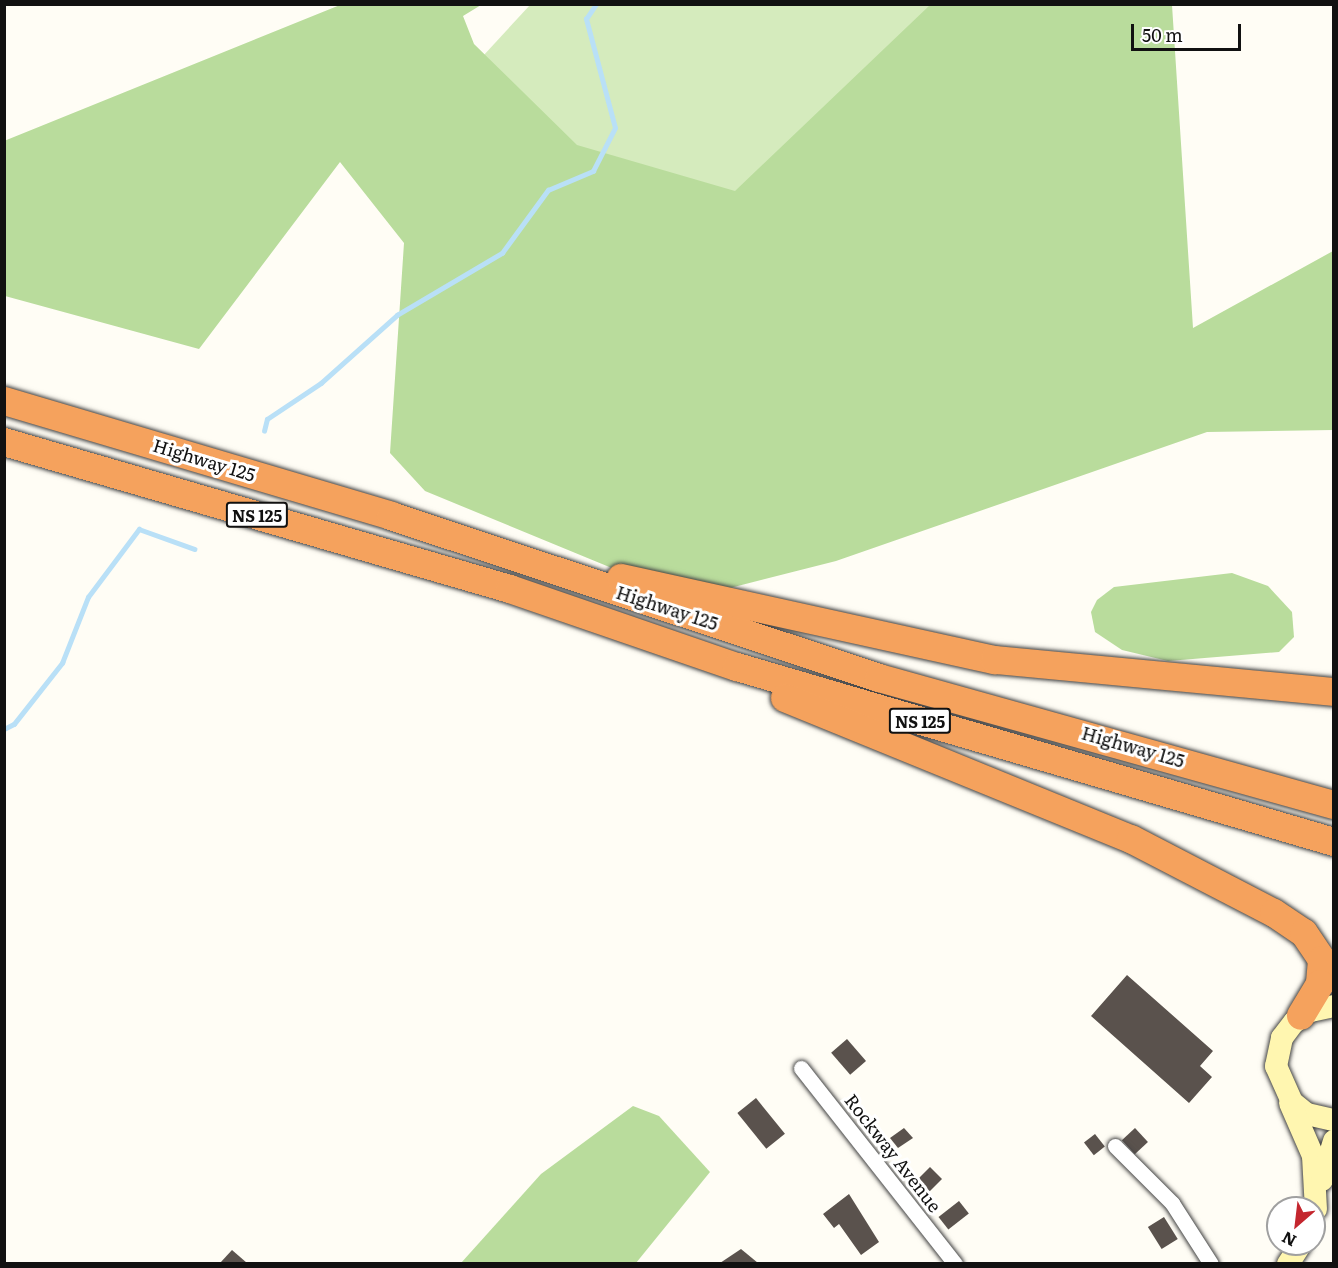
<!DOCTYPE html>
<style>
body{margin:0}
#map{position:relative;width:1338px;height:1268px;overflow:hidden;background:#fffdf5;font-family:Literata,serif}
div>[style]{position:absolute}
[style*='--x']{left:calc(var(--x)*1px);top:calc(var(--y)*1px);width:calc(var(--w)*1px);rotate:calc(var(--a)*1deg)}
.green>*{inset:0;background:#d5ebbd}
.forest>*{inset:0;background:#b9dc9c}
.stream>*{height:4.5px;margin:-2.25px;padding:0 2.25px;transform-origin:2.25px;border-radius:2.25px;background:#b9e0f7}
.building>*{inset:0;background:#5a524d;transform-origin:0 0}
.roads{filter:drop-shadow(0 0 2px #444) drop-shadow(0 0 2px #444)}
.minor>*{height:15px;margin:-7.5px;padding:0 7.5px;transform-origin:7.5px;border-radius:7.5px;background:#fff}
.secondary>*{height:22px;margin:-11px;padding:0 11px;transform-origin:11px;border-radius:11px;background:#fff6b0}
.motorway>*{height:28px;margin:-14px;padding:0 14px;transform-origin:14px;border-radius:14px;background:#f5a25d}
span{translate:-50% -50%;white-space:nowrap;text-align:center;line-height:1.15;-webkit-text-stroke:6px #fff;paint-order:stroke}
.shield-label span{padding:2px 4px;background:#fff;border:2px solid;border-radius:4px;-webkit-text-stroke-width:0}
.shield-label{font-size:16px;color:#111;font-weight:700}
.street-label{font-size:18px;color:#111}
.frame{position:absolute;inset:0;border:6px solid #111;pointer-events:none}
.north{position:absolute;left:1266px;top:1196px;width:60px;height:60px;box-sizing:border-box;background:#fff;border:2px solid #a0a0a0;border-radius:50%;rotate:208deg;font-size:16px;font-weight:700;line-height:24px;text-align:center;color:#111}
.north::after{content:'';display:block;margin:auto;width:21px;height:27px;background:#c4262e;clip-path:polygon(50% 0,100% 100%,50% 72%,0 100%)}
.scale{position:absolute;left:1131px;top:24px;width:110px;height:27px;box-sizing:border-box;border:3px solid #111;border-top:0;padding-left:8px;font-size:18px;line-height:21px;white-space:nowrap;color:#111;-webkit-text-stroke:4px #fff;paint-order:stroke}
</style>
<div id="map">
<div class="green">
<i style="clip-path:polygon(530px 5px,1066px 5px,822px 354px,471px 69px)"></i>
</div>
<div class="forest">
<i style="clip-path:polygon(340px 5px,481px 5px,463px 16px,474px 44px,577px 145px,735px 191px,930px 5px,1172px 5px,1193px 328px,1333px 251px,1333px 430px,1207px 432px,836px 561px,687px 599px,425px 491px,390px 453px,404px 243px,340px 162px,199px 349px,5px 296px,4px 141px)"></i>
<i style="clip-path:polygon(1232px 573px,1268px 586px,1292px 612px,1294px 637px,1279px 652px,1168px 661px,1122px 650px,1095px 632px,1091px 612px,1097px 600px,1114px 587px)"></i>
<i style="clip-path:polygon(633px 1106px,659px 1116px,710px 1172px,636px 1263px,461px 1263px,541px 1174px)"></i>
</div>
<div class="stream">
<i style="--x:264;--y:431;--w:12;--a:-76"></i>
<i style="--x:267;--y:419;--w:65;--a:-33.7"></i>
<i style="--x:321;--y:383;--w:102;--a:-41.8"></i>
<i style="--x:397;--y:315;--w:122;--a:-30.6"></i>
<i style="--x:502;--y:253;--w:78;--a:-53.9"></i>
<i style="--x:548;--y:190;--w:49;--a:-22.9"></i>
<i style="--x:593;--y:171;--w:48;--a:-62.9"></i>
<i style="--x:615;--y:128;--w:113;--a:-104.9"></i>
<i style="--x:586;--y:19;--w:18;--a:-56"></i>
<i style="--x:4;--y:729;--w:11;--a:-27"></i>
<i style="--x:14;--y:724;--w:78;--a:-51.8"></i>
<i style="--x:62;--y:663;--w:71;--a:-68.5"></i>
<i style="--x:88;--y:597;--w:85;--a:-53.1"></i>
<i style="--x:139;--y:529;--w:59;--a:19.7"></i>
</div>
<div class="building">
<i style="clip-path:polygon(1127px 975px,1213px 1051px,1200px 1066px,1212px 1077px,1189px 1103px,1091px 1016px)"></i>
<i style="left:847px;top:1039px;width:29px;height:21px;rotate:49deg"></i>
<i style="left:756px;top:1098px;width:46px;height:24px;rotate:51deg"></i>
<i style="clip-path:polygon(904px 1128px,913px 1138px,898px 1148px,890px 1138px)"></i>
<i style="left:1135px;top:1128px;width:19px;height:18px;rotate:47deg"></i>
<i style="left:1095px;top:1134px;width:16px;height:14px;rotate:52deg"></i>
<i style="left:930px;top:1167px;width:17px;height:23px;rotate:45deg"></i>
<i style="clip-path:polygon(849px 1194px,879px 1242px,861px 1255px,839px 1224px,834px 1228px,823px 1214px)"></i>
<i style="left:959px;top:1201px;width:16px;height:26px;rotate:52deg"></i>
<i style="left:1164px;top:1217px;width:26px;height:19px;rotate:58deg"></i>
<i style="clip-path:polygon(741px 1249px,758px 1263px,720px 1263px)"></i>
<i style="clip-path:polygon(232px 1250px,247px 1263px,220px 1263px)"></i>
</div>
<div class="roads">
<div class="minor">
<i style="--x:801;--y:1068;--w:249;--a:51.8"></i>
<i style="--x:1115;--y:1146;--w:81;--a:45"></i>
<i style="--x:1172;--y:1203;--w:72;--a:57.4"></i>
</div>
<div class="secondary">
<i style="--x:1334;--y:1006;--w:25;--a:168"></i>
<i style="--x:1310;--y:1011;--w:19;--a:145"></i>
<i style="--x:1294;--y:1022;--w:20;--a:127"></i>
<i style="--x:1282;--y:1038;--w:29;--a:102"></i>
<i style="--x:1276;--y:1066;--w:39;--a:66"></i>
<i style="--x:1292;--y:1102;--w:19;--a:39"></i>
<i style="--x:1307;--y:1114;--w:28;--a:13"></i>
<i style="--x:1290;--y:1103;--w:58;--a:66.5"></i>
<i style="--x:1313;--y:1156;--w:53;--a:86.8"></i>
<i style="--x:1322;--y:1180;--w:41;--a:-72.9"></i>
<i style="--x:1288;--y:1264;--w:24;--a:-57"></i>
</div>
<div class="motorway">
<i style="--x:4;--y:401;--w:404;--a:16.5"></i>
<i style="--x:391;--y:516;--w:514;--a:18.36"></i>
<i style="--x:879;--y:678;--w:472;--a:15.6"></i>
<i style="--x:4;--y:442;--w:527;--a:16.2"></i>
<i style="--x:510;--y:589;--w:240;--a:19"></i>
<i style="--x:737;--y:667;--w:622;--a:16.34"></i>
<i style="--x:621;--y:578;--w:383;--a:12.4"></i>
<i style="--x:995;--y:660;--w:341;--a:5.4"></i>
<i style="--x:785;--y:698;--w:374;--a:22.2"></i>
<i style="--x:1131;--y:839;--w:161;--a:27.4"></i>
<i style="--x:1274;--y:913;--w:36;--a:34"></i>
<i style="--x:1304;--y:933;--w:32;--a:56"></i>
<i style="--x:1322;--y:960;--w:24;--a:95"></i>
<i style="--x:1320;--y:984;--w:37;--a:121"></i>
</div>
</div>
<div class="shield-label">
<span style="left:257px;top:515px">NS 125</span>
<span style="left:920px;top:721px">NS 125</span>
</div>
<div class="street-label">
<span style="left:204px;top:460px;rotate:17deg">Highway 125</span>
<span style="left:667px;top:608px;rotate:18deg">Highway 125</span>
<span style="left:1133px;top:747px;rotate:16deg">Highway 125</span>
<span style="left:893px;top:1153px;rotate:52deg">Rockway Avenue</span>
</div>
<div class="frame"></div>
<div class="north">N</div>
<div class="scale">50 m</div>
</div>
